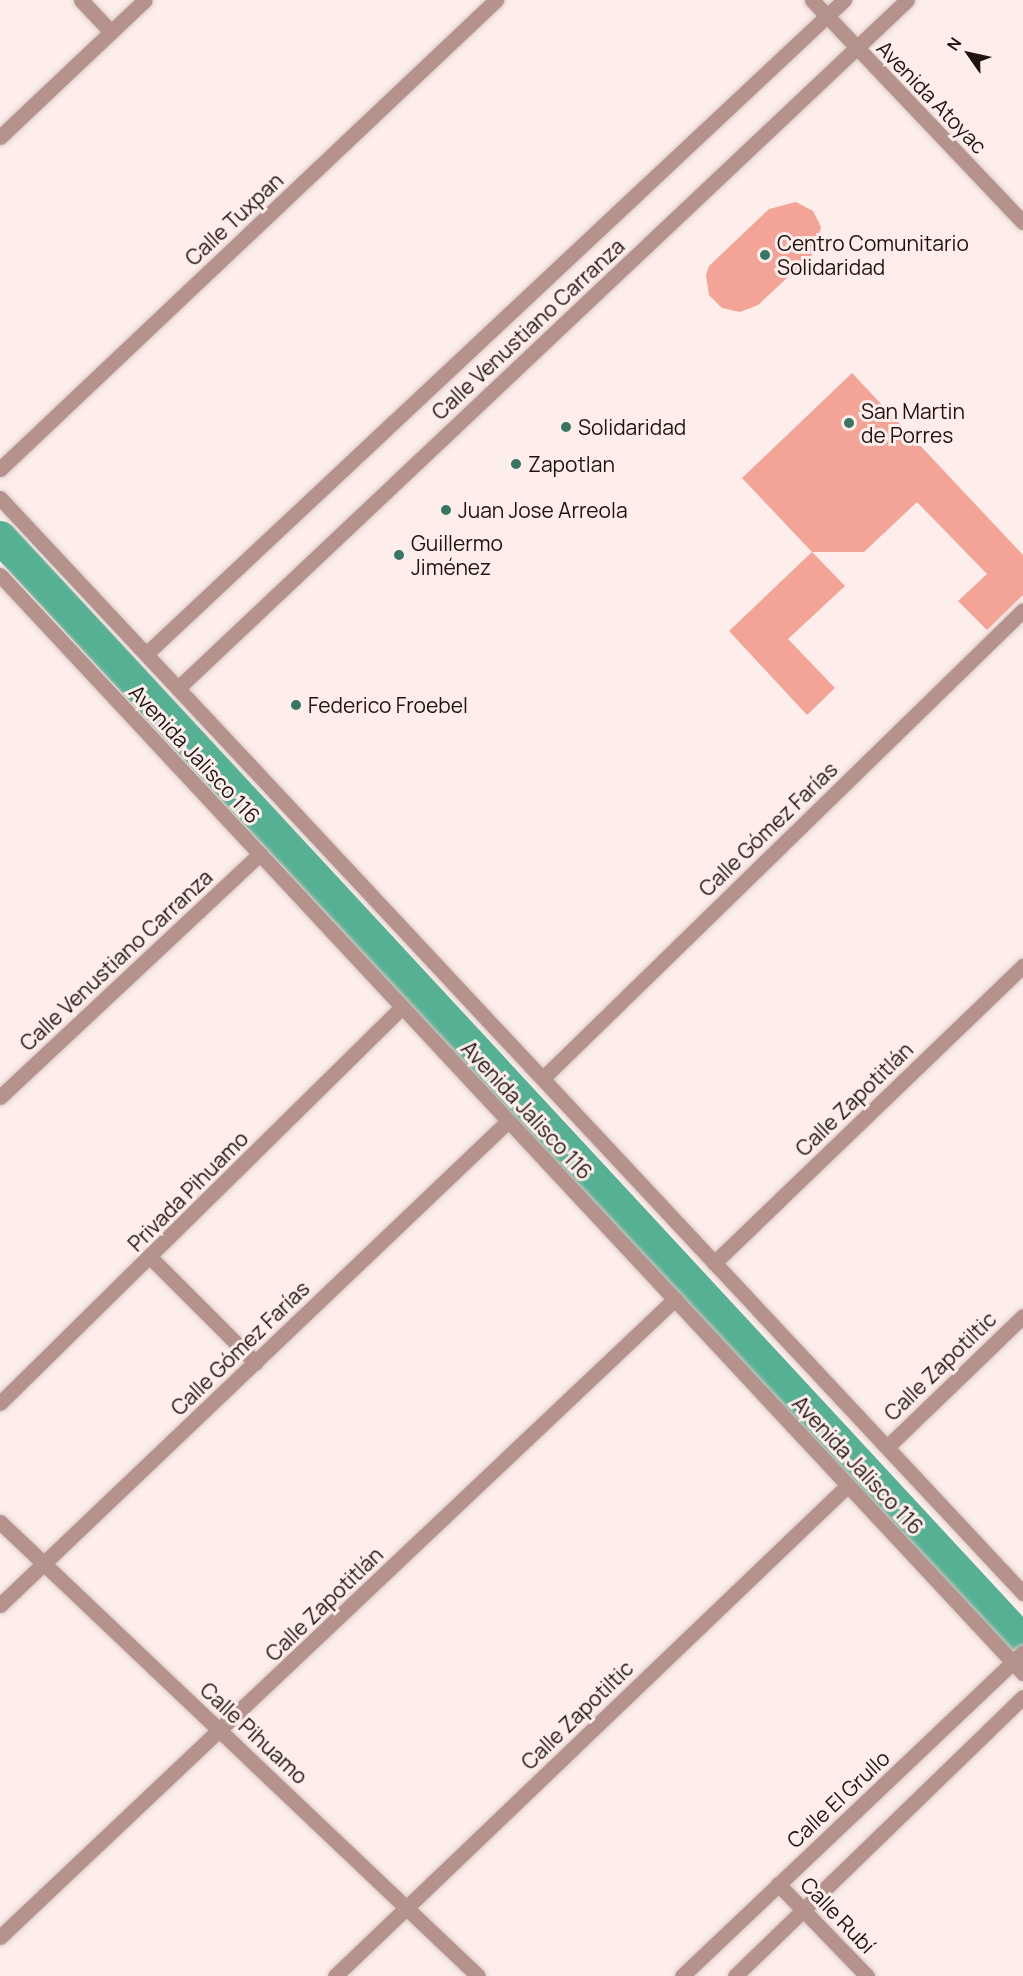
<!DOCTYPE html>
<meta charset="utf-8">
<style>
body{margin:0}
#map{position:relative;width:1023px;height:1976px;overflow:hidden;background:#fdeeeb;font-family:Manrope,sans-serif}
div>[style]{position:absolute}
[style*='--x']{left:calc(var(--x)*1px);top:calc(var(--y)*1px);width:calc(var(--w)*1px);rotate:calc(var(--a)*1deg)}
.canal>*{height:33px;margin:-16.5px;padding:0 16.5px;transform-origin:16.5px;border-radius:16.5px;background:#55b094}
.building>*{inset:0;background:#f4a496}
.roads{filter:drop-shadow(0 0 2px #d9cbc8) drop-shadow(0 0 2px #d9cbc8)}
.minor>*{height:15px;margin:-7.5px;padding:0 7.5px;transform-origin:7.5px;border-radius:7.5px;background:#b5928b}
.dots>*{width:16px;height:16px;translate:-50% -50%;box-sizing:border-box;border:3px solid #fdeeeb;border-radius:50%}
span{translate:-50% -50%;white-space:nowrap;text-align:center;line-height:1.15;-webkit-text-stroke:6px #fdeeeb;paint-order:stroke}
.street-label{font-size:21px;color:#1f1311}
.poi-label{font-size:21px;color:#1f1311}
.left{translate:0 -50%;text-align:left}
.north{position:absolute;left:939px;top:24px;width:60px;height:60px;-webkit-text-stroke:4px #fdeeeb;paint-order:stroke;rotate:304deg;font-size:16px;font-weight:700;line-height:24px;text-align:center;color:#1f1311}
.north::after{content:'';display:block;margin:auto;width:21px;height:27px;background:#1f1311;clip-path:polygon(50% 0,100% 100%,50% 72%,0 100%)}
</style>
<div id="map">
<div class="canal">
<i style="--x:0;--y:537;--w:1505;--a:47.18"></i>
</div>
<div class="building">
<i style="clip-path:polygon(796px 202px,813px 211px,821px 227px,814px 253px,758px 305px,740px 312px,722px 308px,709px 295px,706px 275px,709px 266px,769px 209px)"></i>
<i style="clip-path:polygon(852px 373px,1023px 555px,1023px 595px,987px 630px,958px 601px,987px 574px,917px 502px,864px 552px,812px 552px,742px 478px)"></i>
<i style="clip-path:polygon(812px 552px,845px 586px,788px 639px,835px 688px,807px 715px,729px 631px)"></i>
</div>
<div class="roads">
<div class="minor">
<i style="--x:81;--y:0;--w:44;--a:46.8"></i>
<i style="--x:812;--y:0;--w:306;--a:46.5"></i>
<i style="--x:0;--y:137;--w:199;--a:-43.4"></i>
<i style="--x:0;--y:469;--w:683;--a:-43.4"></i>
<i style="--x:0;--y:498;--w:1499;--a:46.95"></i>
<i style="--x:0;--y:575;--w:1501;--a:47.03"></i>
<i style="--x:146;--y:654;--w:957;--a:-43.14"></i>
<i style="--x:178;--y:688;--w:1002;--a:-43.34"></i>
<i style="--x:543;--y:1078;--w:670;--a:-44.27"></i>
<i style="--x:0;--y:1097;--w:356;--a:-43.1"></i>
<i style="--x:151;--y:1258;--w:148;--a:45"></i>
<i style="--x:714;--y:1263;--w:429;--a:-43.9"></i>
<i style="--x:0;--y:1403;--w:564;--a:-44.57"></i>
<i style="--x:887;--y:1447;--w:189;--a:-43.9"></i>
<i style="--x:0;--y:1522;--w:659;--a:43.52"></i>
<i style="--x:0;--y:1605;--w:702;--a:-43.61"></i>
<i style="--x:778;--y:1884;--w:128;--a:45.9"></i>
<i style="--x:0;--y:1937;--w:929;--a:-43.39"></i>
<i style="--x:335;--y:1976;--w:710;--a:-43.74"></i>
<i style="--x:682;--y:1976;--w:470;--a:-43.5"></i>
<i style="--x:735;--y:1976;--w:401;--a:-44.1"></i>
</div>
</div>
<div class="dots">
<i style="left:765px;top:255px;background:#387663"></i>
<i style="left:849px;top:423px;background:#387663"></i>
<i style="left:566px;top:427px;background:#387663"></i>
<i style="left:516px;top:464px;background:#387663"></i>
<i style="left:446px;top:510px;background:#387663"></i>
<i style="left:399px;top:555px;background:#387663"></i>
<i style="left:296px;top:705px;background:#387663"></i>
</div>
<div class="street-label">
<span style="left:932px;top:97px;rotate:46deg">Avenida Atoyac</span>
<span style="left:234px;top:219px;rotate:-43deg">Calle Tuxpan</span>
<span style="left:528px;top:329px;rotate:-43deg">Calle Venustiano Carranza</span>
<span style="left:195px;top:754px;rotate:47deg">Avenida Jalisco 116</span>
<span style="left:768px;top:829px;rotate:-44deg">Calle Gómez Farías</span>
<span style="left:116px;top:960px;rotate:-43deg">Calle Venustiano Carranza</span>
<span style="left:854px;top:1099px;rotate:-44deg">Calle Zapotitlán</span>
<span style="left:527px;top:1110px;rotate:47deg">Avenida Jalisco 116</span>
<span style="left:188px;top:1191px;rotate:-45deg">Privada Pihuamo</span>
<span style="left:240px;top:1348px;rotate:-44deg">Calle Gómez Farías</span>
<span style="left:940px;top:1366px;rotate:-44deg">Calle Zapotiltic</span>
<span style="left:858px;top:1465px;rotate:47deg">Avenida Jalisco 116</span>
<span style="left:324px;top:1604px;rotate:-44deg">Calle Zapotitlán</span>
<span style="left:577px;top:1715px;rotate:-44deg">Calle Zapotiltic</span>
<span style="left:254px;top:1733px;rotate:43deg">Calle Pihuamo</span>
<span style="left:838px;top:1799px;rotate:-43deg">Calle El Grullo</span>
<span style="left:838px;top:1915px;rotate:46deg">Calle Rubí</span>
</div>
<div class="poi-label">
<span class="left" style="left:777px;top:255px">Centro Comunitario<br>Solidaridad</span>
<span class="left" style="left:861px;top:423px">San Martin<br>de Porres</span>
<span class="left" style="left:578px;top:427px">Solidaridad</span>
<span class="left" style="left:528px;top:464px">Zapotlan</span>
<span class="left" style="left:458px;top:510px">Juan Jose Arreola</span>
<span class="left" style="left:411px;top:555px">Guillermo<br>Jiménez</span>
<span class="left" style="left:308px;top:705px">Federico Froebel</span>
</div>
<div class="north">N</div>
</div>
